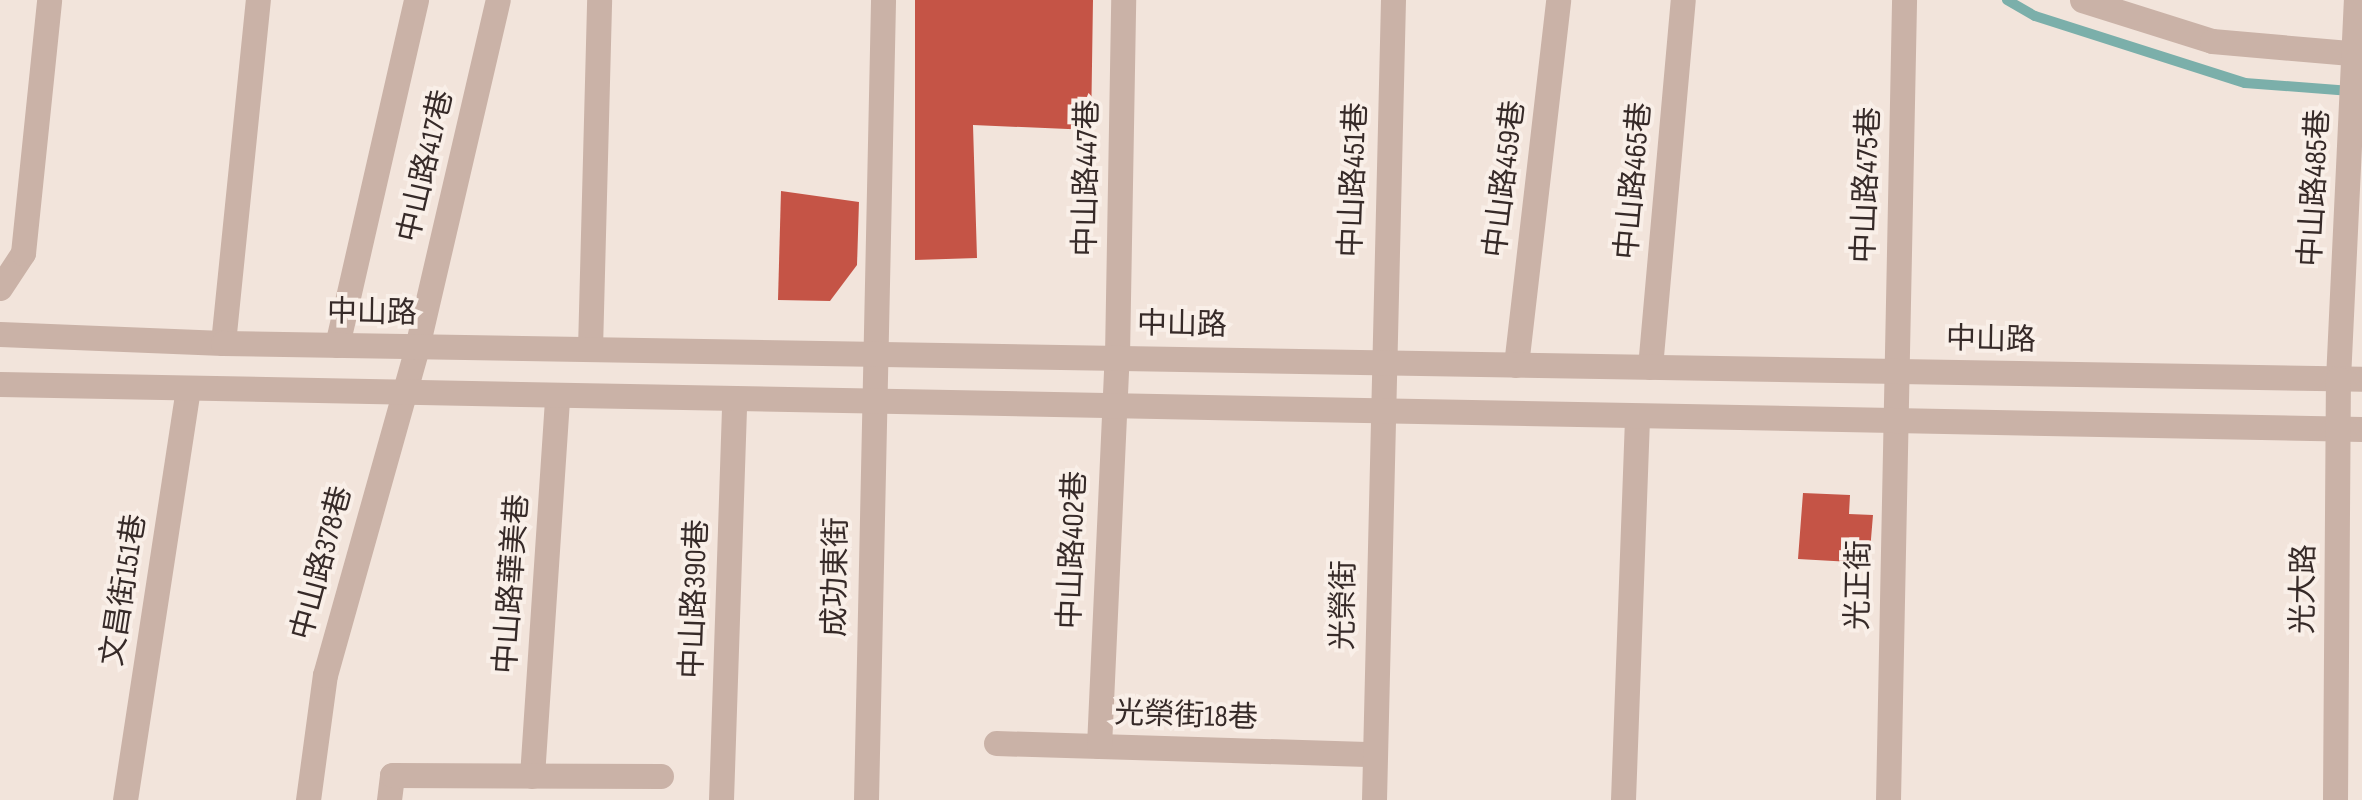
<!DOCTYPE html>
<meta charset="utf-8">
<style>
body{margin:0}
#map{position:relative;width:2362px;height:800px;overflow:hidden;background:#f2e4db;font-family:"Sofia Sans Condensed","Noto Sans TC",sans-serif}
div>[style]{position:absolute}
[style*='--x']{left:calc(var(--x)*1px);top:calc(var(--y)*1px);width:calc(var(--w)*1px);rotate:calc(var(--a)*1deg)}
.stream>*{height:10px;margin:-5px;padding:0 5px;transform-origin:5px;border-radius:5px;background:#7bafaa}
.building>*{inset:0;background:#c55446}
.minor>*{height:25px;margin:-12.5px;padding:0 12.5px;transform-origin:12.5px;border-radius:12.5px;background:#cab2a7}
.tertiary>*{height:25px;margin:-12.5px;padding:0 12.5px;transform-origin:12.5px;border-radius:12.5px;background:#cab2a7}
span{translate:-50% -50%;white-space:nowrap;text-align:center;line-height:1.15;-webkit-text-stroke:8px #f9efe8;paint-order:stroke}
.street-label{font-size:30px;color:#362a28}
</style>
<div id="map">
<div class="stream">
<i style="--x:2007;--y:0;--w:32;--a:30"></i>
<i style="--x:2035;--y:16;--w:220;--a:17.7"></i>
<i style="--x:2245;--y:83;--w:106;--a:4.3"></i>
</div>
<div class="building">
<i style="clip-path:polygon(915px 0,1093px 0,1091px 130px,973px 125px,977px 258px,915px 260px)"></i>
<i style="clip-path:polygon(781px 191px,859px 202px,857px 265px,830px 301px,778px 300px)"></i>
<i style="clip-path:polygon(1803px 493px,1850px 495px,1849px 514px,1873px 515px,1869px 563px,1798px 559px)"></i>
</div>
<div class="minor">
<i style="--x:2082;--y:0;--w:136;--a:17.5"></i>
<i style="--x:2212;--y:41;--w:151;--a:5"></i>
<i style="--x:0;--y:288;--w:42;--a:-56.7"></i>
<i style="--x:23;--y:253;--w:254;--a:-84.1"></i>
<i style="--x:223;--y:343;--w:345;--a:-84.2"></i>
<i style="--x:337;--y:345;--w:354;--a:-77.1"></i>
<i style="--x:590;--y:349;--w:349;--a:-88.5"></i>
<i style="--x:1516;--y:365;--w:367;--a:-83.4"></i>
<i style="--x:1650;--y:367;--w:368;--a:-84.9"></i>
<i style="--x:2338;--y:379;--w:379;--a:-87.3"></i>
<i style="--x:996;--y:743;--w:379;--a:1.7"></i>
<i style="--x:1099;--y:746;--w:390;--a:-87.4"></i>
<i style="--x:1117;--y:356;--w:356;--a:-89"></i>
<i style="--x:532;--y:776;--w:380;--a:-86.2"></i>
<i style="--x:125;--y:800;--w:415;--a:-81.3"></i>
<i style="--x:308;--y:800;--w:126;--a:-82.3"></i>
<i style="--x:325;--y:675;--w:341;--a:-74.3"></i>
<i style="--x:417;--y:347;--w:356;--a:-76.9"></i>
<i style="--x:389;--y:800;--w:25;--a:-83"></i>
<i style="--x:392;--y:775;--w:269;--a:0.2"></i>
<i style="--x:721;--y:800;--w:400;--a:-88.1"></i>
<i style="--x:866;--y:800;--w:800;--a:-88.78"></i>
<i style="--x:1374;--y:800;--w:800;--a:-88.64"></i>
<i style="--x:1623;--y:800;--w:384;--a:-87.9"></i>
<i style="--x:1888;--y:800;--w:800;--a:-88.85"></i>
</div>
<div class="tertiary">
<i style="--x:0;--y:334;--w:223;--a:2.3"></i>
<i style="--x:223;--y:343;--w:2139;--a:0.96"></i>
<i style="--x:0;--y:384;--w:2362;--a:1.09"></i>
<i style="--x:2335;--y:800;--w:421;--a:-89.6"></i>
</div>
<div class="street-label">
<span style="left:426px;top:166px;rotate:-77deg">中山路417巷</span>
<span style="left:1087px;top:178px;rotate:-89deg">中山路447巷</span>
<span style="left:1505px;top:179px;rotate:-83deg">中山路459巷</span>
<span style="left:1354px;top:180px;rotate:-88deg">中山路451巷</span>
<span style="left:1634px;top:181px;rotate:-85deg">中山路465巷</span>
<span style="left:1867px;top:185px;rotate:-88deg">中山路475巷</span>
<span style="left:2315px;top:188px;rotate:-87deg">中山路485巷</span>
<span style="left:372px;top:313px;rotate:1deg">中山路</span>
<span style="left:1182px;top:325px;rotate:1deg">中山路</span>
<span style="left:1991px;top:340px;rotate:1deg">中山路</span>
<span style="left:1073px;top:550px;rotate:-88deg">中山路402巷</span>
<span style="left:322px;top:563px;rotate:-75deg">中山路378巷</span>
<span style="left:836px;top:577px;rotate:-89deg">成功東街</span>
<span style="left:512px;top:584px;rotate:-86deg">中山路華美巷</span>
<span style="left:1859px;top:585px;rotate:-89deg">光正街</span>
<span style="left:2304px;top:589px;rotate:-89deg">光大路</span>
<span style="left:124px;top:590px;rotate:-81deg">文昌街151巷</span>
<span style="left:695px;top:599px;rotate:-88deg">中山路390巷</span>
<span style="left:1344px;top:605px;rotate:-89deg">光榮街</span>
<span style="left:1186px;top:716px;rotate:2deg">光榮街18巷</span>
</div>
</div>
